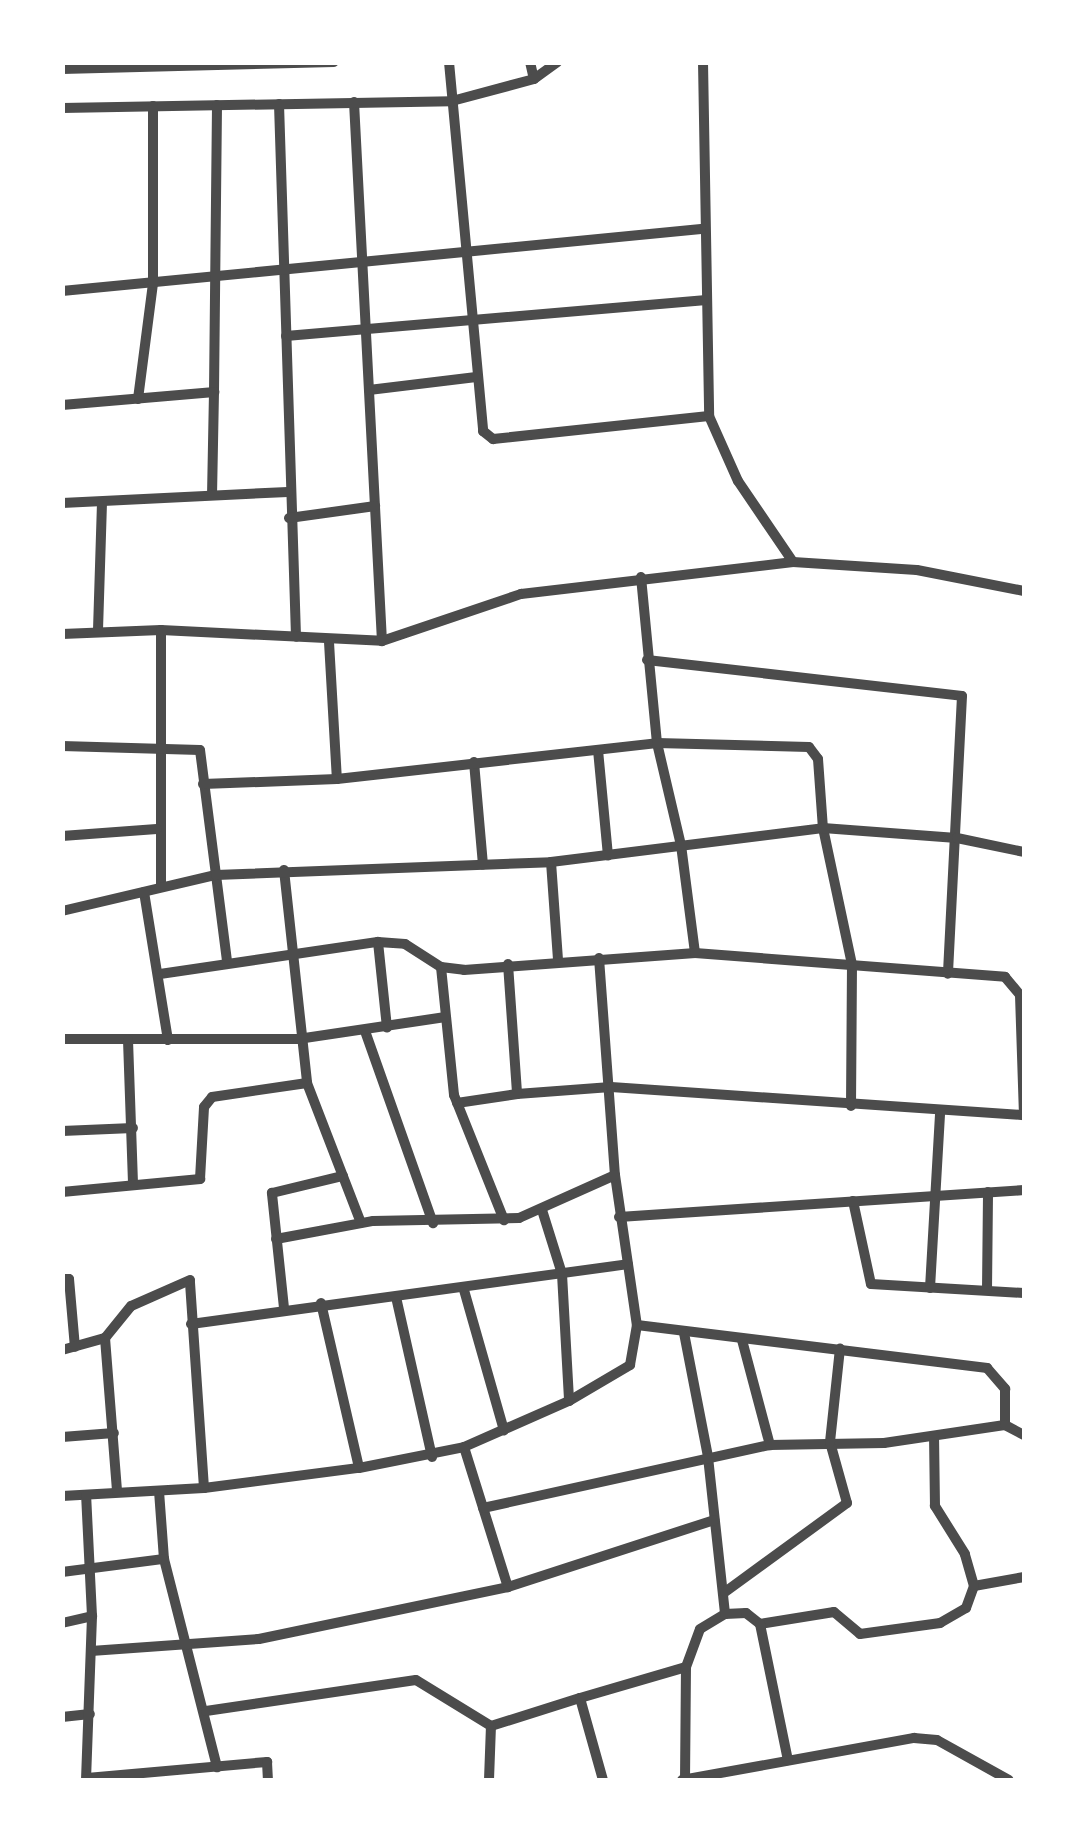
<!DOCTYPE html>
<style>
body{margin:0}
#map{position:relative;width:1087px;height:1843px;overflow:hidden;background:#fff;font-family:Lato,sans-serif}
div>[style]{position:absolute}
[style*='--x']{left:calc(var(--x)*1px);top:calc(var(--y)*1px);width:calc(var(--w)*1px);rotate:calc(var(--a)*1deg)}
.minor>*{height:10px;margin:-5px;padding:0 5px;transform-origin:5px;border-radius:5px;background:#4c4c4c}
span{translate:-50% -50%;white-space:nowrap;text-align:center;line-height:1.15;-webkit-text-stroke:8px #fff;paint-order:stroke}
.frame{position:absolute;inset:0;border:65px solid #fff;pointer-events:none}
</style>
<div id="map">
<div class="minor">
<i style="--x:449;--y:62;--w:371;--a:84.7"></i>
<i style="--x:483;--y:431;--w:13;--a:39"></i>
<i style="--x:493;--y:439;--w:217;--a:-6.1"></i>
<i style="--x:530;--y:62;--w:17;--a:77"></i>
<i style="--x:703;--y:62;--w:354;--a:89"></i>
<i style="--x:709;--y:416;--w:71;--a:66"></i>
<i style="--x:738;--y:481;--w:98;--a:55.8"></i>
<i style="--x:793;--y:562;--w:124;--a:3.7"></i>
<i style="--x:917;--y:570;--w:109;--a:11.1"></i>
<i style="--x:62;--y:69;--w:272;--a:-1.5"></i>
<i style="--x:354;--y:102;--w:540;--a:87.03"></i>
<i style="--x:279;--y:104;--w:533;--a:88.17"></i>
<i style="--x:62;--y:108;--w:390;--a:-1"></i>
<i style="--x:452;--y:101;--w:85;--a:-15"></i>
<i style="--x:534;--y:79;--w:29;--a:-36"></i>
<i style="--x:62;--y:291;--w:642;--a:-5.54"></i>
<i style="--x:286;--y:336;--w:419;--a:-4.9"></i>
<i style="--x:369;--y:390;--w:108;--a:-6.9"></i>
<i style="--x:214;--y:392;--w:287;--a:-89.4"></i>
<i style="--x:138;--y:399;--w:117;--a:-82.6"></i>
<i style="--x:153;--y:283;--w:177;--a:-90"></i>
<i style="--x:62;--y:405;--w:153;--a:-4.9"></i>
<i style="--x:214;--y:392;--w:103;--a:91.1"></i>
<i style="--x:62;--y:503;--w:226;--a:-2.8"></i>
<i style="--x:289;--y:518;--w:87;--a:-7.9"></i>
<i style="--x:641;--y:577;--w:167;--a:84.5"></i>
<i style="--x:657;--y:743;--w:105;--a:76.8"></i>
<i style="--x:681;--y:845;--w:109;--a:82.6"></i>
<i style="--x:98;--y:630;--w:128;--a:-88.2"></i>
<i style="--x:161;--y:630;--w:257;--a:90"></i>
<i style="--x:62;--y:634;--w:99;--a:-2.3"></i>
<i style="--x:161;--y:630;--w:221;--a:2.8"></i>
<i style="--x:382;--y:641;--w:147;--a:-18.7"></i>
<i style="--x:521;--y:594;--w:274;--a:-6.7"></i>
<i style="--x:329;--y:642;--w:137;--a:86.7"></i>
<i style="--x:647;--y:660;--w:317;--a:6.5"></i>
<i style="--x:962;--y:696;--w:278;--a:92.9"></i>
<i style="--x:62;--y:746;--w:138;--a:1.7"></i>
<i style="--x:200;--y:750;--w:214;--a:82.7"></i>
<i style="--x:598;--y:750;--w:106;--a:84.6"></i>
<i style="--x:474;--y:762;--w:103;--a:85"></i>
<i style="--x:203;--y:784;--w:134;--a:-2.1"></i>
<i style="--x:337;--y:779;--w:322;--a:-6.4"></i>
<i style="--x:657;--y:743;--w:152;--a:1.5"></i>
<i style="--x:809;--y:747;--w:15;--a:53"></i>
<i style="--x:818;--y:759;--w:69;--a:85.9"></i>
<i style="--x:823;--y:828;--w:139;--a:78"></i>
<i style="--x:852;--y:964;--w:142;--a:90.4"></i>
<i style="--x:62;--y:836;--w:95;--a:-4.2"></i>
<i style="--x:551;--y:862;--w:98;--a:85.9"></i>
<i style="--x:284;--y:870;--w:214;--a:83.8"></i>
<i style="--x:307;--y:1083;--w:150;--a:68.9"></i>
<i style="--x:144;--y:892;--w:150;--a:80.8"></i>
<i style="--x:62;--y:911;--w:158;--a:-13.2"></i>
<i style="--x:216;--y:875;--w:335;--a:-2.2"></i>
<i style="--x:551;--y:862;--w:274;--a:-7.1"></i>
<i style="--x:823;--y:828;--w:134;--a:4.3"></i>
<i style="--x:957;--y:838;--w:68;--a:11.8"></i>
<i style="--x:378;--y:942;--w:86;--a:84"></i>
<i style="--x:599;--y:958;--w:218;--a:85.8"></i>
<i style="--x:615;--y:1175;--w:152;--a:81.7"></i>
<i style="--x:637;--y:1325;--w:353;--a:7"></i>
<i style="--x:987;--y:1368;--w:28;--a:49"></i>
<i style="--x:1005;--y:1389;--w:36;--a:90"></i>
<i style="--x:508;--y:964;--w:130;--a:86"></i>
<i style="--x:517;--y:1094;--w:94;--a:-4.3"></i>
<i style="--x:611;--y:1087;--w:414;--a:3.9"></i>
<i style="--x:441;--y:967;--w:129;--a:84.2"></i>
<i style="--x:454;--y:1095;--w:135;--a:68.2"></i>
<i style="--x:160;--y:974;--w:220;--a:-8.4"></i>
<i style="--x:378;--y:942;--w:27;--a:4"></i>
<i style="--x:405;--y:944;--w:43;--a:32.6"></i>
<i style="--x:441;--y:967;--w:23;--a:7"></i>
<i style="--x:464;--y:970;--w:232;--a:-4.2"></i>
<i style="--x:695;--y:953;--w:311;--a:4.4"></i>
<i style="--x:1005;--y:977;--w:23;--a:50"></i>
<i style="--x:1020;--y:995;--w:120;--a:88.1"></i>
<i style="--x:365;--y:1031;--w:204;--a:70.5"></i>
<i style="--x:62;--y:1039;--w:236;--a:0"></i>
<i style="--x:298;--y:1039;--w:149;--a:-8.5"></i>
<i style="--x:128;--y:1040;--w:145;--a:88"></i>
<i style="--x:457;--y:1103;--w:61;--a:-8.5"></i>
<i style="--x:62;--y:1131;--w:71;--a:-2.4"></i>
<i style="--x:62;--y:1192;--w:139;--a:-5.4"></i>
<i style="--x:200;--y:1179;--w:72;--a:-86.8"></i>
<i style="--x:204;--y:1107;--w:13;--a:-51"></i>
<i style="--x:212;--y:1097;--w:96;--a:-8.4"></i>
<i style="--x:853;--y:1201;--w:85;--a:77.8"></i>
<i style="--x:871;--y:1284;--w:153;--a:3.4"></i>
<i style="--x:542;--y:1210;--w:67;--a:72.6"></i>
<i style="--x:562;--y:1274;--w:127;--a:86.8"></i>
<i style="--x:619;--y:1217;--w:406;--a:-3.8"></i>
<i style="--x:276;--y:1239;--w:99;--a:-10.5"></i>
<i style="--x:373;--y:1221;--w:146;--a:-1.2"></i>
<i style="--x:519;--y:1218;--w:105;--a:-24.1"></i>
<i style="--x:62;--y:1279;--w:7;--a:0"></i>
<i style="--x:69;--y:1279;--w:68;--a:85"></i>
<i style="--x:930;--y:1288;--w:176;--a:-86.7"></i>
<i style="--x:464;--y:1290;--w:146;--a:74.1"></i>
<i style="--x:987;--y:1290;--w:98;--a:-89.4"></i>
<i style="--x:396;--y:1297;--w:164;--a:77.3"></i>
<i style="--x:321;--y:1303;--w:169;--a:77"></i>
<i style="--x:359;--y:1468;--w:107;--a:-11.3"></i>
<i style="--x:464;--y:1447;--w:115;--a:-23.7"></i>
<i style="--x:569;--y:1401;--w:71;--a:-30.5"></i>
<i style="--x:630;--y:1365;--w:41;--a:-80.1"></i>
<i style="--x:284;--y:1308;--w:116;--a:-96"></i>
<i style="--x:272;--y:1193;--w:73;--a:-13.5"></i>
<i style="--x:191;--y:1324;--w:441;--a:-7.8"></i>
<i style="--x:684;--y:1333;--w:126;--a:79"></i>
<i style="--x:708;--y:1457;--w:158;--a:83.8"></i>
<i style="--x:742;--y:1340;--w:109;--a:75.1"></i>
<i style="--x:62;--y:1350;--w:45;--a:-15.6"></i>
<i style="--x:62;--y:1437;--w:52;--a:-4.4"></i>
<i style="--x:464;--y:1447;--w:147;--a:72.6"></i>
<i style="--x:204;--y:1488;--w:156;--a:-7.4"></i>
<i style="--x:159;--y:1491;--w:68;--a:85.8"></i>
<i style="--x:164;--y:1559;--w:215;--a:75.7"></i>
<i style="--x:62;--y:1496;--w:142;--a:-3.2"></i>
<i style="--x:204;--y:1488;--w:208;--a:-93.9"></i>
<i style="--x:190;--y:1280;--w:64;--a:156.2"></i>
<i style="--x:131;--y:1306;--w:41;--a:129.1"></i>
<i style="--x:105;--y:1338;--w:154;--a:85.5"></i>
<i style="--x:483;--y:1508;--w:294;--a:-12.4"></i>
<i style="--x:770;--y:1445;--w:114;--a:-1"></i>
<i style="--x:884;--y:1443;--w:122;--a:-8.5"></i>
<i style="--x:1005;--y:1425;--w:21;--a:28"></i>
<i style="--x:62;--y:1572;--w:103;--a:-7.3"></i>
<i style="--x:974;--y:1586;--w:51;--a:-10.2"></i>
<i style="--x:725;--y:1592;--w:151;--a:-36.1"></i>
<i style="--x:847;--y:1503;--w:63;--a:-105.6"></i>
<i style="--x:830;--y:1442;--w:94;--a:-83.9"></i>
<i style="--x:62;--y:1623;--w:31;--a:-13"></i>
<i style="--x:760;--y:1624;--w:75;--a:-9.2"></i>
<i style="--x:834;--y:1612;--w:34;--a:40"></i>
<i style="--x:860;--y:1634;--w:81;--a:-7.8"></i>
<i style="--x:940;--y:1623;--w:30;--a:-30"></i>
<i style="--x:966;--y:1608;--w:23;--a:-70"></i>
<i style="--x:974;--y:1586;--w:33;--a:-106"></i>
<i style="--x:965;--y:1554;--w:57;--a:-122"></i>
<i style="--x:935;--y:1506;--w:70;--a:-90.8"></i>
<i style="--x:91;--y:1651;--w:168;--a:-4.1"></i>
<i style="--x:259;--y:1639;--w:254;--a:-11.8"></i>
<i style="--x:508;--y:1587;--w:217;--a:-18"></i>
<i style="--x:206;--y:1711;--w:212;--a:-8.4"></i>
<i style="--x:416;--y:1680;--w:88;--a:31.5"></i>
<i style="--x:62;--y:1717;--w:28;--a:-6"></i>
<i style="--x:491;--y:1726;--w:93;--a:-17.5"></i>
<i style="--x:87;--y:1778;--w:181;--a:-5.1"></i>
<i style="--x:267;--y:1762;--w:18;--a:87"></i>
<i style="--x:86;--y:1780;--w:164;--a:-87.9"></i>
<i style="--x:92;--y:1616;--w:121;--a:-92.8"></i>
<i style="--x:489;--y:1780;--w:54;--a:-87.9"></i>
<i style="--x:603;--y:1780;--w:85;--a:-105.7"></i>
<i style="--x:580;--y:1698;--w:110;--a:-16.3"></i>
<i style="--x:682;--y:1780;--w:236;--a:-10.3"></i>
<i style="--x:914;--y:1738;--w:23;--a:5"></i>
<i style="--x:937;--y:1740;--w:82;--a:29.1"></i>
<i style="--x:685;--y:1780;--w:113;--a:-89.5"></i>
<i style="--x:686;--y:1667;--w:40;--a:-69.8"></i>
<i style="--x:700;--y:1629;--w:29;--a:-31"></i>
<i style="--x:725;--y:1614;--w:21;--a:-3"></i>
<i style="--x:746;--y:1613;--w:18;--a:38"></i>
<i style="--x:760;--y:1624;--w:139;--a:78.4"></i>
</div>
<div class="frame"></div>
</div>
